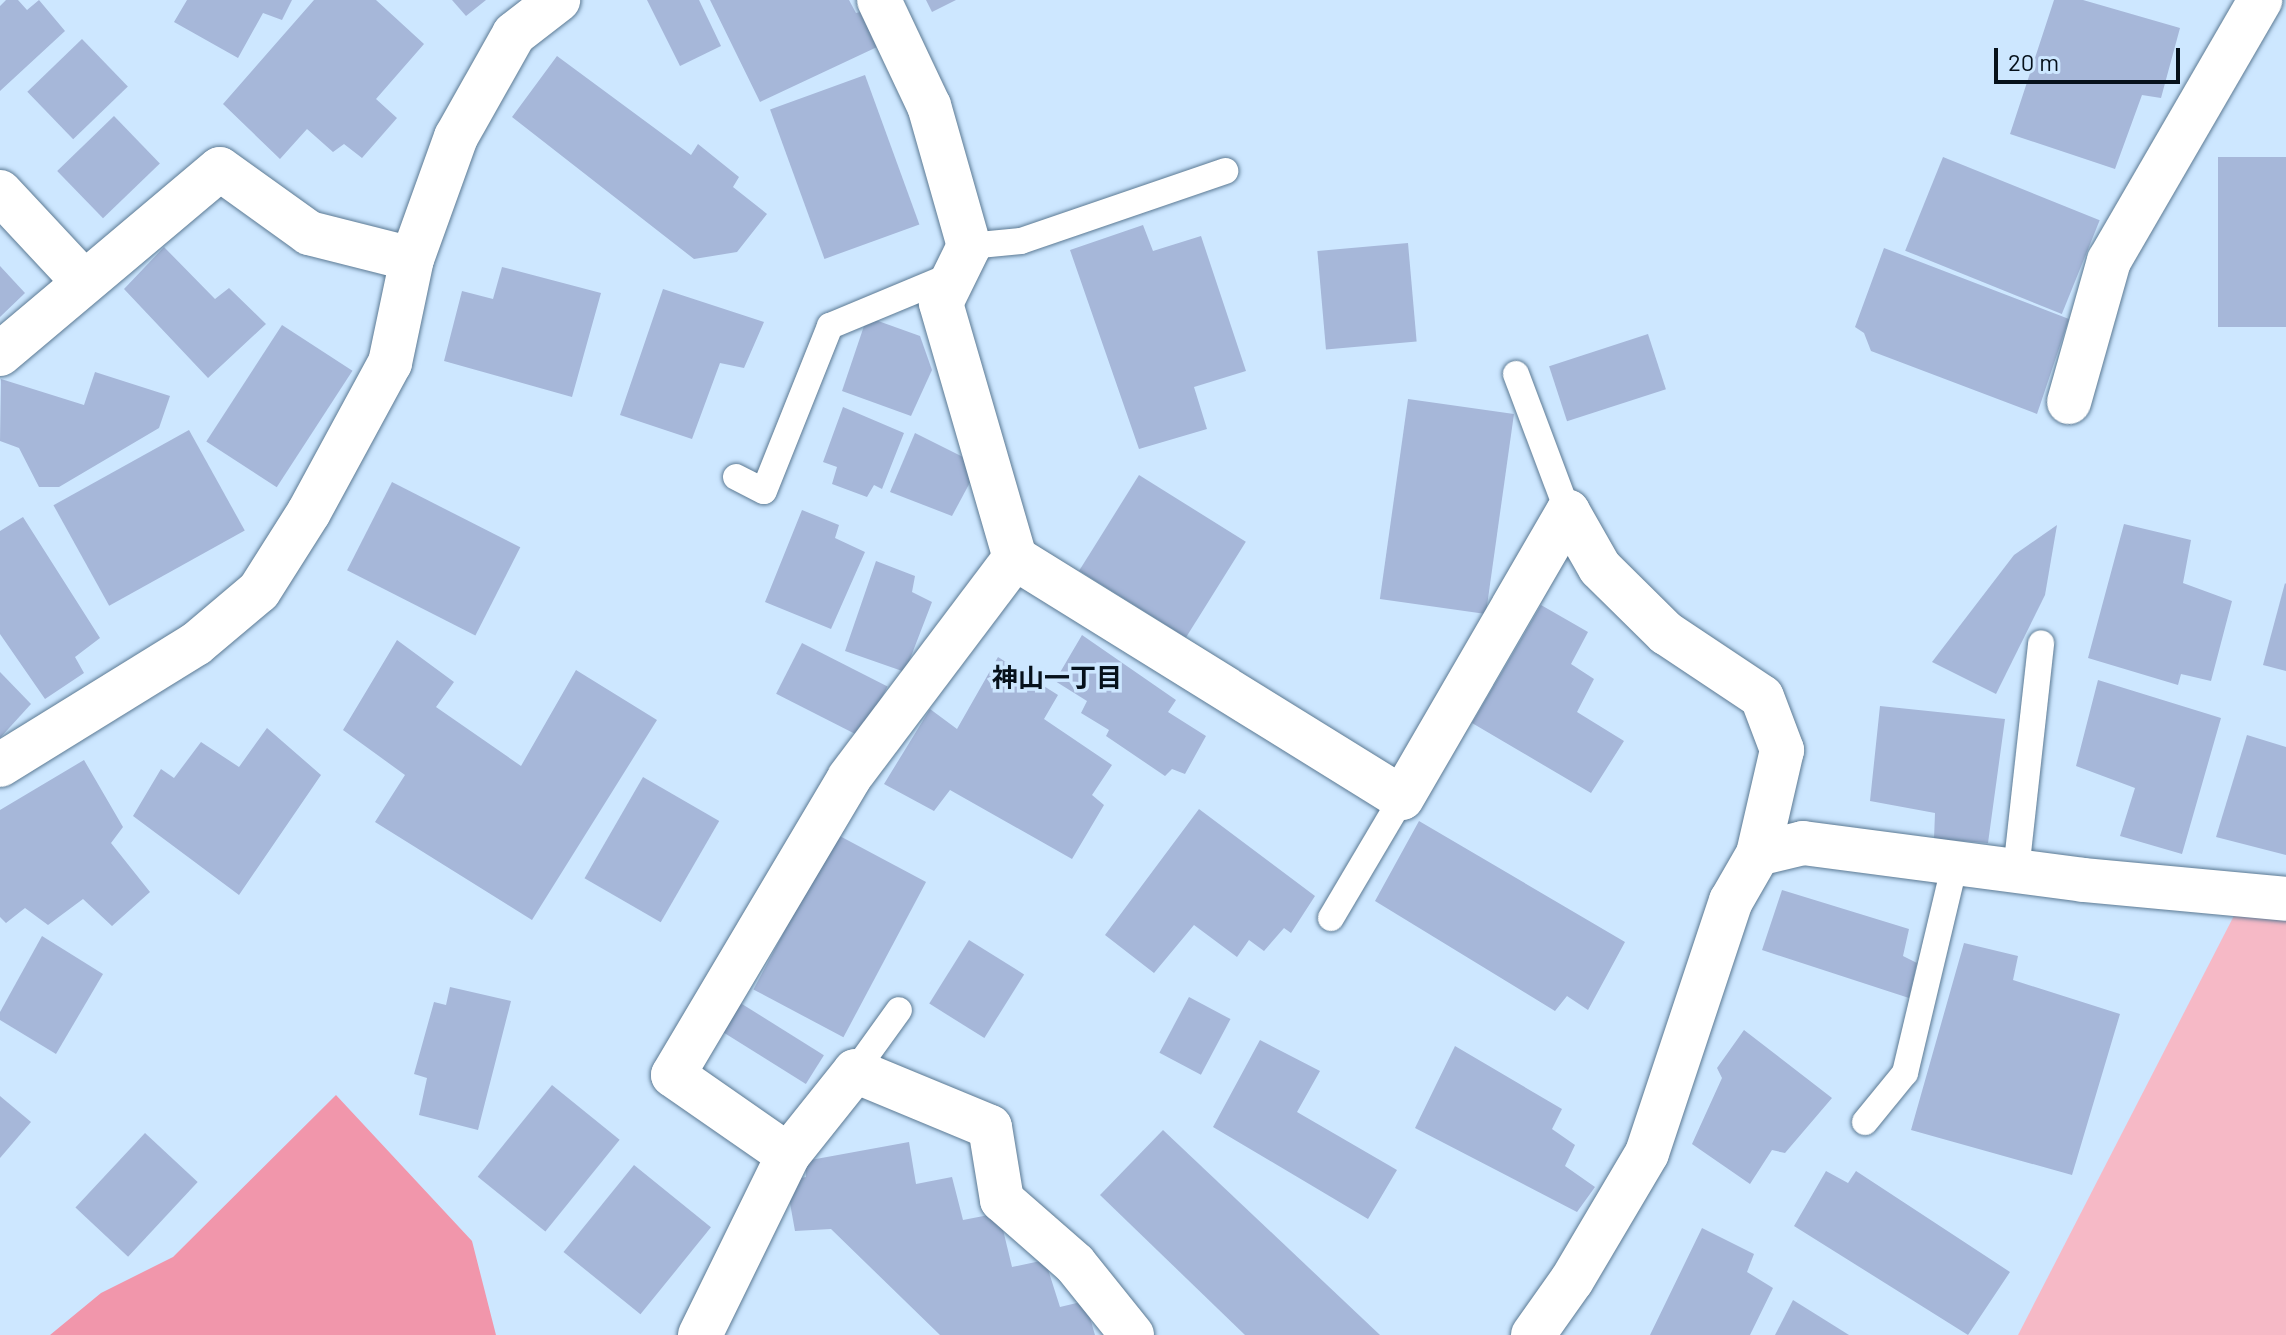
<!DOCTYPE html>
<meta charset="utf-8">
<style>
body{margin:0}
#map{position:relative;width:2286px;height:1335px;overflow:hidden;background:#cde7ff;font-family:Barlow,"Noto Sans JP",sans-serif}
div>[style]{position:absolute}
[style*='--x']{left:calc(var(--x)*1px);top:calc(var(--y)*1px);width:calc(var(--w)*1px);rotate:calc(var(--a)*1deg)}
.green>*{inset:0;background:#f6b9c6}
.forest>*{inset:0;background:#f196ab}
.building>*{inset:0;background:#a6b7d9;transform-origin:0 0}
.roads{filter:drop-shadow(0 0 2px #5c7a94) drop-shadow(0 0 2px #5c7a94)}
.lane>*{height:26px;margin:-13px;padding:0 13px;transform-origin:13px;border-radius:13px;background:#fff}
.street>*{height:44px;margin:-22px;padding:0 22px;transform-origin:22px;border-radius:22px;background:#fff}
span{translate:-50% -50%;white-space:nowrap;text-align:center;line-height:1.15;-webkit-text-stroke:7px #cde7ff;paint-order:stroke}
.neighbourhood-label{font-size:26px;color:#06111b;font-weight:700}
.scale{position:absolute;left:1994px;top:48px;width:186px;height:36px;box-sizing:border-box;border:4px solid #06111b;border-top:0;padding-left:10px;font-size:24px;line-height:28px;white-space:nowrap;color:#06111b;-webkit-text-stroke:6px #cde7ff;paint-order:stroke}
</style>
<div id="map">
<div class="green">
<i style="clip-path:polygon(2240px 904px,2286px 909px,2286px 1335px,2018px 1335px)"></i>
</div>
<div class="forest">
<i style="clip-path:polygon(336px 1095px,472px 1241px,496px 1335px,50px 1335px,101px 1293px,173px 1257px)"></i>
</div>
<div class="building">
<i style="clip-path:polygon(6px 0,18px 0,27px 10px,39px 0,65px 31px,0 91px,0 6px)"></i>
<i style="clip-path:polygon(187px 0,292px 0,282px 20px,263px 13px,238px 58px,174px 22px)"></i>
<i style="clip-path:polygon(314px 0,376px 0,424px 44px,376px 99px,397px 118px,362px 158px,344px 144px,333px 152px,307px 129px,280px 159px,223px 104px)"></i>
<i style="clip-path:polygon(452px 0,486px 0,466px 16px)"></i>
<i style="clip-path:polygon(647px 0,699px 0,721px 46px,680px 66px)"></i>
<i style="clip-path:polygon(710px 0,849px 0,856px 13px,876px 8px,892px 40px,760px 102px)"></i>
<i style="clip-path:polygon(926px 0,956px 0,932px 12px)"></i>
<i style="clip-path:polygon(2054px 0,2083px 0,2180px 28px,2161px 98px,2142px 95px,2115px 169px,2010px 134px)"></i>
<i style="left:82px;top:39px;width:66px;height:76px;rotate:46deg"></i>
<i style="clip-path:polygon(557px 56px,691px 155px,698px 144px,739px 177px,733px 187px,767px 214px,737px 252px,694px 259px,512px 117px)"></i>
<i style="left:865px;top:75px;width:159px;height:101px;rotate:70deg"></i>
<i style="left:114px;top:116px;width:66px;height:79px;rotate:46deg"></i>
<i style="left:1943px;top:157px;width:169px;height:101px;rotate:22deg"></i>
<i style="left:2286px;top:157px;width:170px;height:68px;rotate:90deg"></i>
<i style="clip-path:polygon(1143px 225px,1153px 251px,1201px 236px,1246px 371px,1194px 387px,1207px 429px,1139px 449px,1070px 250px)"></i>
<i style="left:1408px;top:243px;width:99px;height:91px;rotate:85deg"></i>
<i style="clip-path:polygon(164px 247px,215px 299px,229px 288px,266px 324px,208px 378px,124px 289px)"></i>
<i style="clip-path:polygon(1884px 248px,2069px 319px,2037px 414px,1871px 351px,1864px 333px,1855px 327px)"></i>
<i style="clip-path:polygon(0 266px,25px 293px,0 317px)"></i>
<i style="clip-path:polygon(502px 267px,601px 293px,572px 397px,444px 361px,462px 291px,493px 299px)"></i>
<i style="clip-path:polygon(663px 289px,764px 322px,744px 368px,720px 363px,692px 439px,620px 415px)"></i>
<i style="clip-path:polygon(867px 317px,920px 336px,932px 370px,911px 416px,842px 391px)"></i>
<i style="left:282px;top:325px;width:84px;height:139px;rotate:33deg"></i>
<i style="left:1648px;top:334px;width:58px;height:104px;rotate:72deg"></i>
<i style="clip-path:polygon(95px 372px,170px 396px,159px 428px,59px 487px,39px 487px,19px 448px,0 441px,1px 379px,84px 405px)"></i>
<i style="left:1408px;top:399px;width:107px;height:202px;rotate:8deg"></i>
<i style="clip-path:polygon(843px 407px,904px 433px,882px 489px,874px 485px,867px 497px,832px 484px,837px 467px,823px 462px)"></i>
<i style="left:189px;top:430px;width:115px;height:155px;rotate:61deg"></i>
<i style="clip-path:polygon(915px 433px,969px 460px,974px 475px,952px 516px,890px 492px)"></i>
<i style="left:1139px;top:475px;width:126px;height:113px;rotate:32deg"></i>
<i style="left:392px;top:482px;width:144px;height:99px;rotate:27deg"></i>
<i style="clip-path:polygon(802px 510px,839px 525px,835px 538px,865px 552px,831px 629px,765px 602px)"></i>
<i style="clip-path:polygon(23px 517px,100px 638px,75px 657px,84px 673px,45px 699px,0 634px,0 531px)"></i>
<i style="clip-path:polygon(2124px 524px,2191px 540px,2183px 583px,2232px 601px,2211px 681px,2181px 674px,2178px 685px,2088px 658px)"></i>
<i style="clip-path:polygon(2057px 525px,2045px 595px,1996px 694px,1932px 662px,2014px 555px)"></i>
<i style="clip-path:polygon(876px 561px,915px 576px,912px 592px,932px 602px,905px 672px,845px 651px)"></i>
<i style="clip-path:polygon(2285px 583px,2286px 584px,2286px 671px,2263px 665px)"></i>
<i style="clip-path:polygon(1541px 605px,1588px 632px,1571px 664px,1594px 679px,1577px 712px,1624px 741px,1591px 793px,1472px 723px)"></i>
<i style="clip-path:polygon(1082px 635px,1176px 700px,1168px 712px,1206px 736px,1185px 774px,1172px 769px,1165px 776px,1106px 736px,1109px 730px,1081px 713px,1087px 701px,1055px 681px)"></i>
<i style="clip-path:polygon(397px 640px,454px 682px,436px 707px,521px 766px,576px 670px,657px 720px,532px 920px,375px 822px,405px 775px,343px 730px)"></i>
<i style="left:802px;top:643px;width:96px;height:57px;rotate:27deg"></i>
<i style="clip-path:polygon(998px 657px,1058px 695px,1044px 719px,1112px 765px,1092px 795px,1104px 805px,1072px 859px,950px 790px,934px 811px,884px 784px,930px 709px,957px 729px)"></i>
<i style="clip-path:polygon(0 672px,31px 704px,0 738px)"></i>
<i style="clip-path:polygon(2098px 680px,2221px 718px,2182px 854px,2120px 836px,2135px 788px,2076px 766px)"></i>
<i style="clip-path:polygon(1880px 706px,2005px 719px,1988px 843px,1934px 839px,1935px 813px,1870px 801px)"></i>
<i style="clip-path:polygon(267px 728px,321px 775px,239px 895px,133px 816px,161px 769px,174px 778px,201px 742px,239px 767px)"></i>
<i style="clip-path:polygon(2247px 735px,2286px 747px,2286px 855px,2216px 837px)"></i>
<i style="clip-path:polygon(84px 760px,123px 827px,111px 843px,150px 892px,112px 926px,83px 899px,48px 925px,25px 908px,6px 923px,0 917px,0 810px)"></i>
<i style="left:643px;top:777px;width:88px;height:117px;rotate:30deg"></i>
<i style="clip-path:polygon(1199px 809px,1315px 896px,1291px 933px,1284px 928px,1264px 951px,1249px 940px,1237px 957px,1194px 925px,1154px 973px,1105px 935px)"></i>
<i style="clip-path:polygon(1419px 821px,1625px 942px,1588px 1010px,1567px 996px,1555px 1011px,1375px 901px)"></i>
<i style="left:836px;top:834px;width:102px;height:176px;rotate:28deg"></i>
<i style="clip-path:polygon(1782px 890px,1909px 929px,1903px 956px,1917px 963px,1909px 998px,1762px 950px)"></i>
<i style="clip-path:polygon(42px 936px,103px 974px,56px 1054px,0 1020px,0 1012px)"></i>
<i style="left:969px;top:940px;width:65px;height:75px;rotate:32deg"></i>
<i style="clip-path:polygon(1964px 943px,2018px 956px,2013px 980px,2120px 1014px,2072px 1175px,1911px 1130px)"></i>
<i style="clip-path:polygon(450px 987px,511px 1001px,478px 1130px,419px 1115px,427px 1078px,414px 1074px,434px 1002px,446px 1005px)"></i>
<i style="left:1189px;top:997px;width:47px;height:63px;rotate:28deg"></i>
<i style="left:734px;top:999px;width:106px;height:34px;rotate:32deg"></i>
<i style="clip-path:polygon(1744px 1030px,1832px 1098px,1785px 1153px,1772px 1150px,1750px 1184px,1692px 1144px,1722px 1078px,1717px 1068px)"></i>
<i style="clip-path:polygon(1260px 1040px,1320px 1071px,1297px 1112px,1397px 1170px,1368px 1219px,1213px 1127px)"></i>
<i style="clip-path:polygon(1455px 1046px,1562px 1109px,1552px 1129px,1575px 1145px,1565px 1166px,1595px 1187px,1577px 1212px,1415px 1128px)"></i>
<i style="left:552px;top:1085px;width:87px;height:118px;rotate:39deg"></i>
<i style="clip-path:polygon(0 1096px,31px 1122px,0 1158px)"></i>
<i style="clip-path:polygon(1163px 1130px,1380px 1335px,1245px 1335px,1100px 1195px)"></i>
<i style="left:145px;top:1133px;width:72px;height:102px;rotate:43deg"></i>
<i style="clip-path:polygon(909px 1142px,916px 1184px,952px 1177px,963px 1220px,999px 1213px,1012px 1267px,1045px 1260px,1060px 1307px,1085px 1301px,1095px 1335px,940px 1335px,831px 1229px,795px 1231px,786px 1181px,806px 1177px,805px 1161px)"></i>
<i style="left:634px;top:1165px;width:99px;height:112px;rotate:39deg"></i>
<i style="clip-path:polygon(1826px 1171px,1848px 1183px,1856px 1171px,2010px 1272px,1968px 1335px,1794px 1226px)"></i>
<i style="clip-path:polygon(1702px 1228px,1754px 1254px,1747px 1272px,1773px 1288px,1750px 1335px,1650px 1335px)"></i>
<i style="clip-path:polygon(1793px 1300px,1849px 1335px,1775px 1335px)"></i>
</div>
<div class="roads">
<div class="lane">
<i style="--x:969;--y:246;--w:52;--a:-5.5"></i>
<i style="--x:1021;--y:241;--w:216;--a:-18.9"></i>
<i style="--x:1516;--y:374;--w:147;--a:69.4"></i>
<i style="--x:736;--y:477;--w:31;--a:27"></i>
<i style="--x:764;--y:491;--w:178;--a:-68.2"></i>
<i style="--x:830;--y:326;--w:135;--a:-22.6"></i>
<i style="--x:2016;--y:871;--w:229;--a:-83.7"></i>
<i style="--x:1331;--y:918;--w:139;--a:-59.4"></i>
<i style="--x:855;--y:1071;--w:75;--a:-54.2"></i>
<i style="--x:1865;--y:1122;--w:63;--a:-50.8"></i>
<i style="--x:1905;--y:1073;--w:216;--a:-76.6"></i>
</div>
<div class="street">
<i style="--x:0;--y:192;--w:122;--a:47"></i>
<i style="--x:0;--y:354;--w:287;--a:-40.1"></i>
<i style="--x:220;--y:169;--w:110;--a:35.7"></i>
<i style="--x:309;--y:233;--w:106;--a:14.2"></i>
<i style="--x:2069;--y:402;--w:147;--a:-74.2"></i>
<i style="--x:2109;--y:261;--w:302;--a:-59.9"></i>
<i style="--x:1015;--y:558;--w:455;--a:31.8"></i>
<i style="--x:1402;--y:798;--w:331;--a:-59.9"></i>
<i style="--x:1568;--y:512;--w:64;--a:60.3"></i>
<i style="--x:1600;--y:568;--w:93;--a:44.6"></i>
<i style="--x:1666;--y:633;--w:115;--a:33.7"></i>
<i style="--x:1762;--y:697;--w:57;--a:69.3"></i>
<i style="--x:1782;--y:750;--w:107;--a:103"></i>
<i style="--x:0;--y:765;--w:230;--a:-31.7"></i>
<i style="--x:196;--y:644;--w:82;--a:-40.1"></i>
<i style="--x:259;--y:591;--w:93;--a:-57.7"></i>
<i style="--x:309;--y:512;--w:170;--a:-61.5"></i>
<i style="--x:390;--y:363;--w:106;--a:-78.1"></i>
<i style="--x:412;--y:259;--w:130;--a:-70.2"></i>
<i style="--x:456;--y:137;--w:118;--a:-60.6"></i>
<i style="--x:514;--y:34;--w:56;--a:-37.7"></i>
<i style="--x:788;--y:1155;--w:107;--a:-51.4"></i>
<i style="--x:855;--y:1071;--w:146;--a:22.5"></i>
<i style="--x:990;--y:1127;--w:74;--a:80.7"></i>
<i style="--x:1002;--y:1200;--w:97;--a:41.2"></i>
<i style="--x:1075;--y:1264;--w:91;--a:51.2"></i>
<i style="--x:700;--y:1335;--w:200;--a:-63.9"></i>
<i style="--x:788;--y:1155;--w:140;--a:-145.2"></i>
<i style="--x:673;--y:1075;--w:345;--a:-59.3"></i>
<i style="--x:849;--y:778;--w:276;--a:-53"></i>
<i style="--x:1015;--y:558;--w:266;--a:-106.2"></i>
<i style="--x:941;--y:303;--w:64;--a:-63.8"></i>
<i style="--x:969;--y:246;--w:146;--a:-105.9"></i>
<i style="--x:929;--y:106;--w:117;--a:-115.3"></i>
<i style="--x:1533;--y:1335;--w:67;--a:-54.7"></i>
<i style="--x:1572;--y:1280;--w:147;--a:-59.4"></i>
<i style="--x:1647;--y:1153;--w:266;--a:-71.6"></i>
<i style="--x:1731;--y:901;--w:54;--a:-60.1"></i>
<i style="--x:1758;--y:854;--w:46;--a:-13.7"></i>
<i style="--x:1803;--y:843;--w:282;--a:7.5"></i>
<i style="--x:2083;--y:880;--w:204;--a:5.3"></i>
</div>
</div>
<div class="neighbourhood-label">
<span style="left:1057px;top:677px">神山一丁目</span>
</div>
<div class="scale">20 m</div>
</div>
